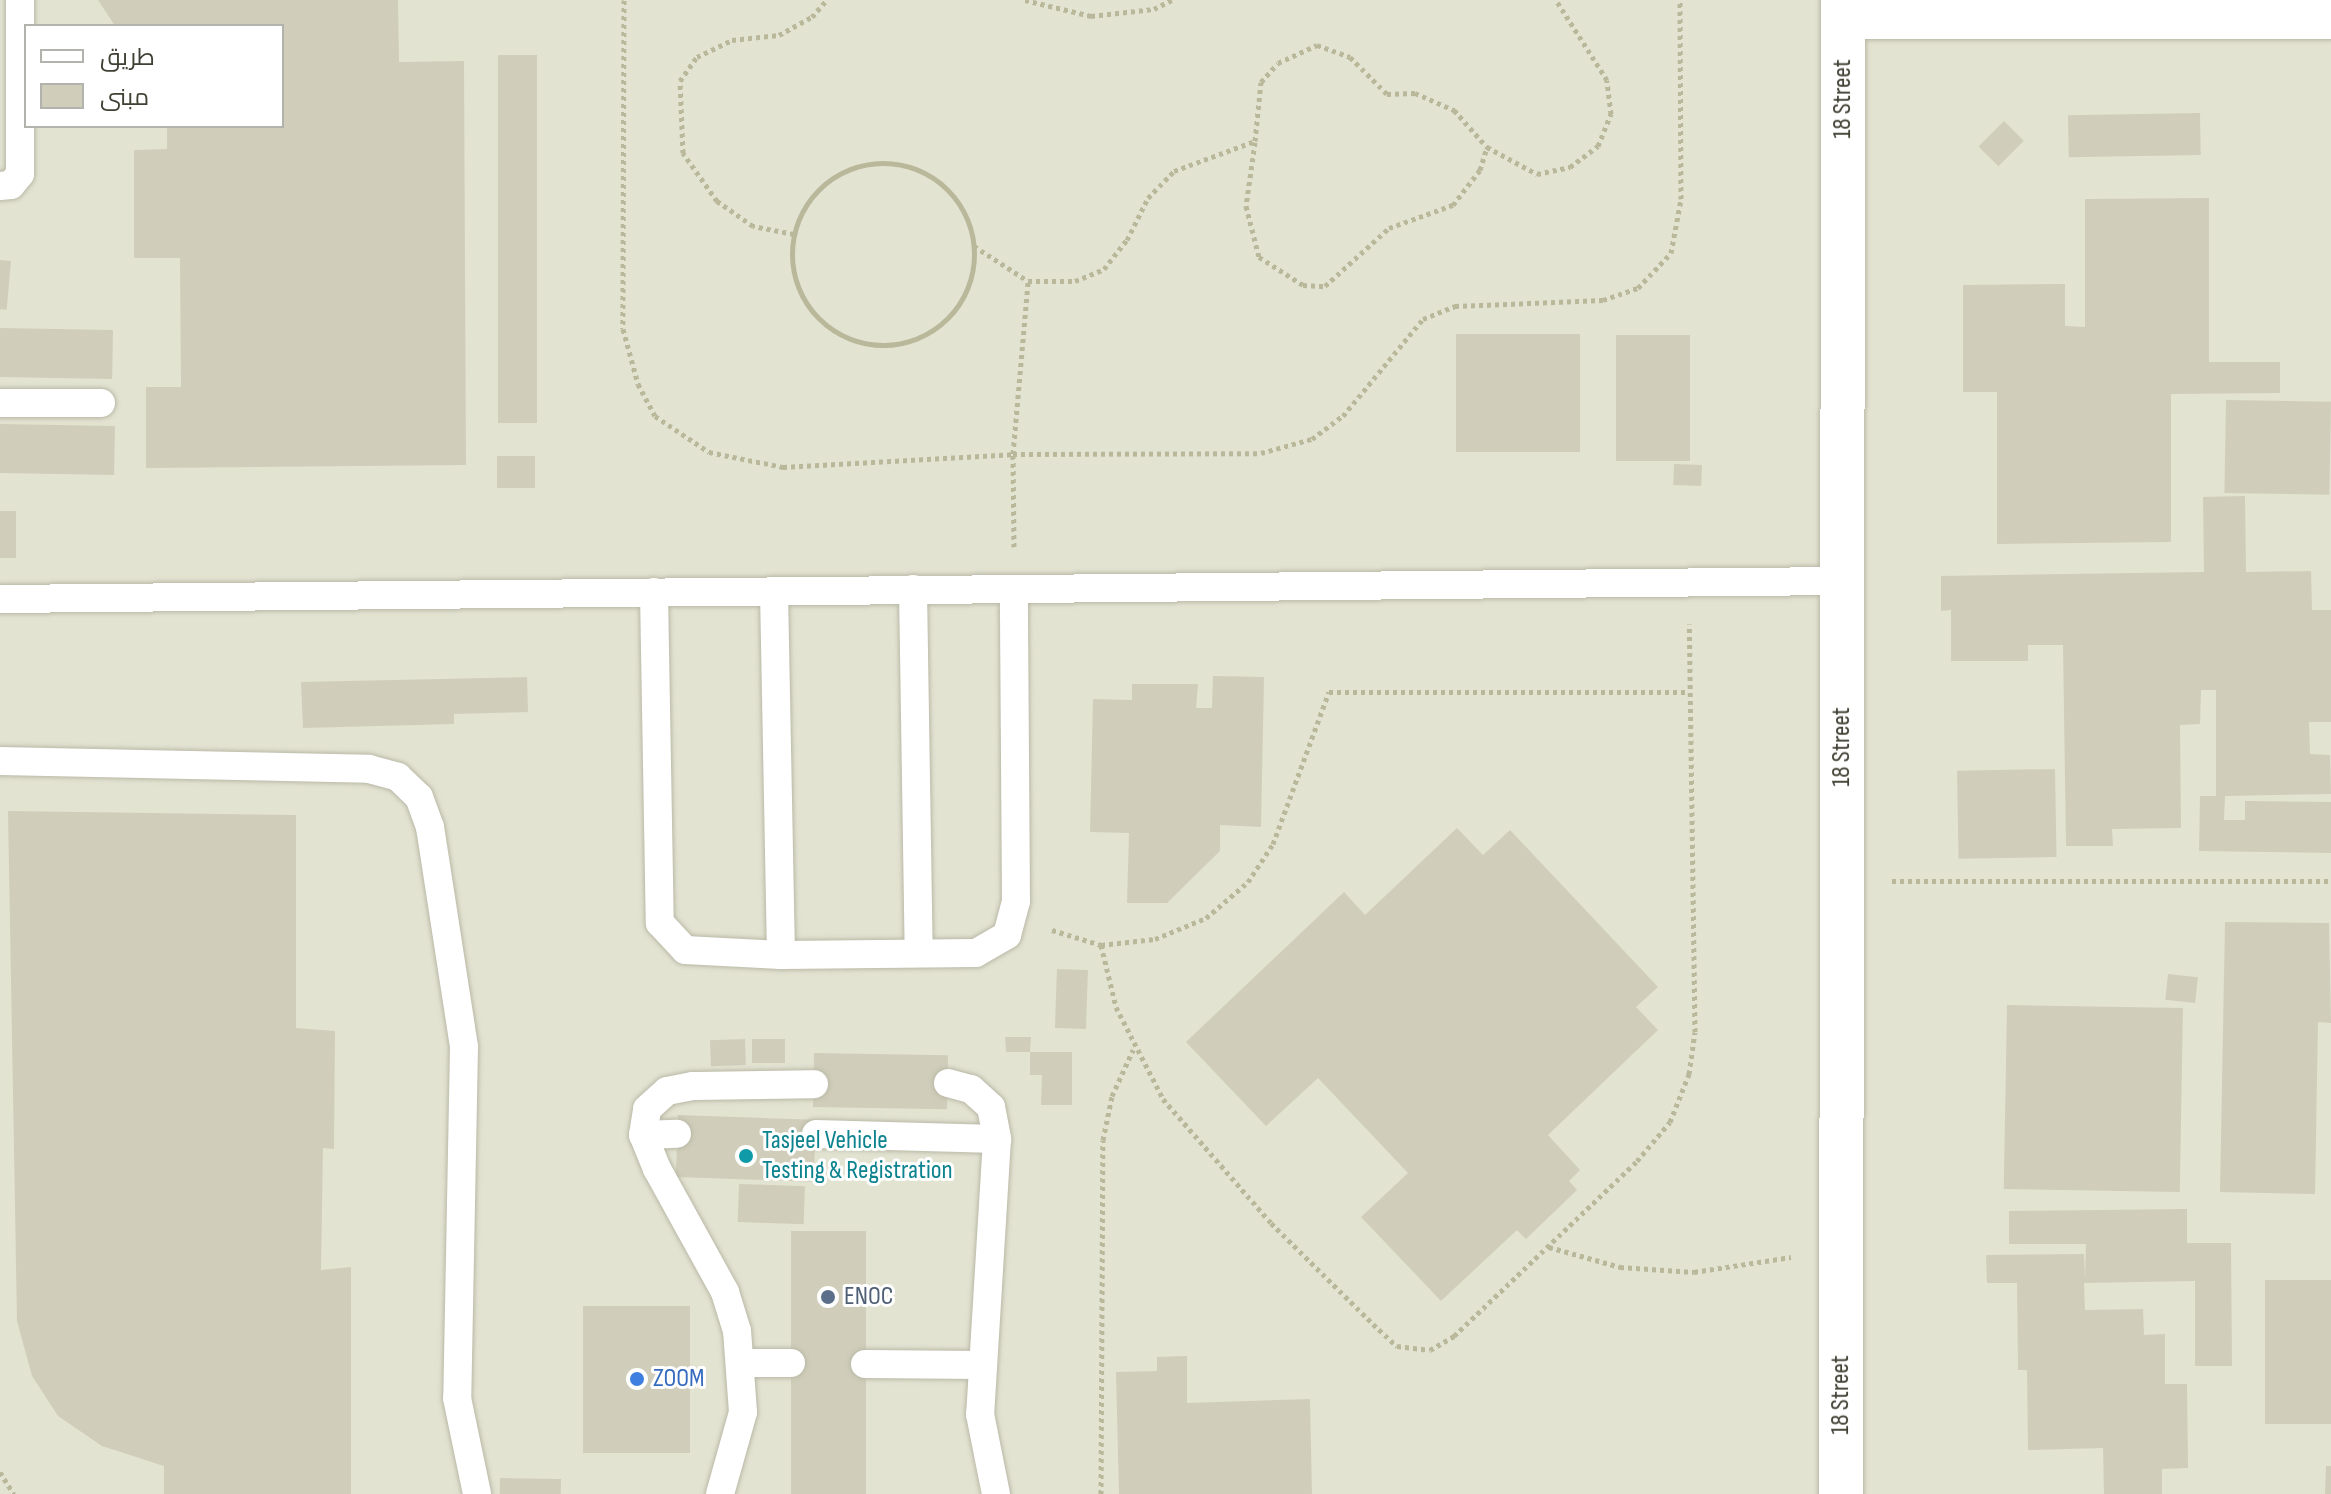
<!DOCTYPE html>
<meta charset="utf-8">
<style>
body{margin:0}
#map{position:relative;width:2331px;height:1494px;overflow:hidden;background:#f0efe3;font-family:"Sofia Sans Condensed",Cairo,sans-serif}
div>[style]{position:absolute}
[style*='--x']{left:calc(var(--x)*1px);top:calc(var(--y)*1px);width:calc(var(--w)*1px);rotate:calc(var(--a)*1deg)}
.residential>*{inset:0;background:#e3e3d2}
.building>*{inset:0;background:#d0ceba;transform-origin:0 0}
.path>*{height:5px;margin-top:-2.5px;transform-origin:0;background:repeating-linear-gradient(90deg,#bab89a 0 4px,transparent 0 8px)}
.path>.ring{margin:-2.5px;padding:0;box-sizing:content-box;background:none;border:5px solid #bab89a;border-radius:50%}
.roads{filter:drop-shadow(0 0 2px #bab9a7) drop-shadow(0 0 2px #bab9a7)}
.lane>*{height:28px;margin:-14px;padding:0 14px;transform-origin:14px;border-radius:14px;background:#fff}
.street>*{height:44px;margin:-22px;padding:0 22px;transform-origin:22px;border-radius:22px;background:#fff}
.dots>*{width:22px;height:22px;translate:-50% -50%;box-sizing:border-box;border:4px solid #fff;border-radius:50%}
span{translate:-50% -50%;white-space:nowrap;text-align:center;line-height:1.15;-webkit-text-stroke:6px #fff;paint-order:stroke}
.street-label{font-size:26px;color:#414034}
.culture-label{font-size:26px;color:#0d838f}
.left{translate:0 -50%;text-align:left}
.service-label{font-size:26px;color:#4e5e75}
.shop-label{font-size:26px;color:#366cbe}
.legend{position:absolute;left:24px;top:24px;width:260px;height:104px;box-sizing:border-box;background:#fff;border:2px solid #b3b3ae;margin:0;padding:10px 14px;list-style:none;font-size:24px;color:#414034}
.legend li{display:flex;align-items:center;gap:16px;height:40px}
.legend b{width:40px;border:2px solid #b3b3ae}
</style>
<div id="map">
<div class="residential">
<i style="clip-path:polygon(evenodd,0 0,2331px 0,2331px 1494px,0 1494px,0 0,26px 26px,282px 26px,282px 126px,26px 126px,26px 26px)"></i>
</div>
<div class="building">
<i style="clip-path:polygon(98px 0,398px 0,399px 62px,464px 61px,466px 465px,146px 468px,146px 387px,181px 387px,180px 258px,134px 258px,134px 150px,167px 149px,167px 126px,282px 126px,282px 26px,115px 26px)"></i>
<i style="left:498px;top:55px;width:39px;height:368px"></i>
<i style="left:2200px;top:113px;width:42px;height:132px;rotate:89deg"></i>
<i style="left:2004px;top:121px;width:28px;height:36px;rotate:45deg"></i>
<i style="clip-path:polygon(2209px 198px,2209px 362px,2280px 362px,2280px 393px,2171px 394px,2171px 542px,1997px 544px,1997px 392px,1963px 392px,1963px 285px,2065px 284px,2065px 326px,2085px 327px,2085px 199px)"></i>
<i style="left:0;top:260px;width:11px;height:49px;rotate:5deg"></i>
<i style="left:0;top:328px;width:113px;height:49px;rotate:1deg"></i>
<i style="left:1580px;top:334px;width:118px;height:124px;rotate:90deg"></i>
<i style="left:1690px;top:335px;width:126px;height:74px;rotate:90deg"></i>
<i style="left:2226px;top:400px;width:105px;height:93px;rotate:1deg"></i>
<i style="left:0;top:424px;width:115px;height:49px;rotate:1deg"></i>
<i style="left:497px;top:456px;width:38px;height:32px"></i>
<i style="left:1674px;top:464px;width:28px;height:21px;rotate:2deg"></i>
<i style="clip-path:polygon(2245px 496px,2246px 572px,2311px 571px,2312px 610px,2331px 610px,2331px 722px,2309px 722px,2310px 754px,2330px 755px,2331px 794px,2225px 796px,2224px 820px,2245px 820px,2245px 801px,2331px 802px,2331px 853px,2199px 851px,2200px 796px,2216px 796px,2216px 690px,2201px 690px,2200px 724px,2180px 725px,2181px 828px,2112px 829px,2113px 846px,2066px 846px,2063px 645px,2028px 645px,2028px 661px,1951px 661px,1951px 610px,1941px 611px,1941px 576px,2204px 572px,2203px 497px)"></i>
<i style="left:0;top:511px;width:16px;height:47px"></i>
<i style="clip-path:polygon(1213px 676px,1264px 677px,1261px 827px,1220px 825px,1220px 851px,1167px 903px,1127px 903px,1129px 833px,1090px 832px,1093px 699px,1132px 700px,1132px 684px,1198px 684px,1196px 708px,1212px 708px)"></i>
<i style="clip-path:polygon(527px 677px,528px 712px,454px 714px,454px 724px,303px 728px,301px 682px)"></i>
<i style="left:2055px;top:769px;width:88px;height:98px;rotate:89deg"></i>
<i style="clip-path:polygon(8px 811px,296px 815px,296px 1028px,335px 1031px,334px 1149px,323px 1148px,321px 1270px,351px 1267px,351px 1494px,164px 1494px,164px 1466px,102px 1446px,58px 1416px,32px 1376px,17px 1321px)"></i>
<i style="clip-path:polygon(1457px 828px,1483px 855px,1510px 830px,1658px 987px,1636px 1007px,1658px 1030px,1548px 1135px,1580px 1170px,1569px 1181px,1577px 1190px,1526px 1239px,1517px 1230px,1441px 1301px,1361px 1217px,1408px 1173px,1318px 1078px,1266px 1126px,1186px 1042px,1344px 892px,1365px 915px)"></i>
<i style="clip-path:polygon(2225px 922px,2329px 923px,2331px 1023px,2318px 1022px,2315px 1194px,2220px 1192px)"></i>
<i style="left:1057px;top:969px;width:31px;height:59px;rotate:2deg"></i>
<i style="left:2168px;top:974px;width:30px;height:26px;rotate:6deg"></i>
<i style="left:2007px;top:1005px;width:176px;height:184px;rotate:1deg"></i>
<i style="clip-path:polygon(1005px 1037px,1031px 1037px,1030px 1052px,1072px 1052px,1072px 1105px,1041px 1105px,1042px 1075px,1030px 1075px,1030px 1052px,1006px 1052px)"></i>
<i style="left:745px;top:1039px;width:26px;height:35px;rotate:88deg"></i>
<i style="left:752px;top:1039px;width:33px;height:24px"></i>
<i style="left:814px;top:1053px;width:134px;height:54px;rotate:1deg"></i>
<i style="left:678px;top:1115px;width:138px;height:62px;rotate:2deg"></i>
<i style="left:739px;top:1184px;width:66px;height:38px;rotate:2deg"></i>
<i style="clip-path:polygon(2187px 1209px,2187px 1243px,2231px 1243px,2232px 1366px,2195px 1366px,2195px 1281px,2084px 1283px,2085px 1310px,2143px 1309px,2144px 1335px,2165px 1334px,2165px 1384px,2187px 1384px,2188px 1468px,2162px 1469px,2162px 1494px,2104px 1494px,2103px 1448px,2028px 1450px,2027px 1370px,2018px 1370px,2017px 1283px,1987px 1283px,1986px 1255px,2084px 1254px,2085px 1279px,2086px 1244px,2009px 1244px,2009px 1211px)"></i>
<i style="left:791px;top:1231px;width:75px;height:263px"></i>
<i style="left:2331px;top:1280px;width:144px;height:66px;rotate:90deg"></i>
<i style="left:583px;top:1306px;width:107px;height:147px"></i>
<i style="clip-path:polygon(1187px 1356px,1187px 1403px,1310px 1399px,1312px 1494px,1119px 1494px,1116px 1372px,1157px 1371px,1157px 1357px)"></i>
<i style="clip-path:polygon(2326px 1466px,2331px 1466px,2331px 1494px,2325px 1494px)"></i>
<i style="left:500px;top:1478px;width:61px;height:16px;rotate:1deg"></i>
</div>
<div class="path">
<i style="--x:624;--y:0;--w:329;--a:90.2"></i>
<i style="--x:623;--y:329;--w:57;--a:74.7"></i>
<i style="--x:638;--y:384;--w:36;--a:62"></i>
<i style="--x:655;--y:416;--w:65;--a:33.7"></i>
<i style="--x:709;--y:452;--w:76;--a:11.5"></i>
<i style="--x:783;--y:467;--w:230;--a:-3.2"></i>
<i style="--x:1013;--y:454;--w:248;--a:-0.2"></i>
<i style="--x:1261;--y:453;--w:53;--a:-15.4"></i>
<i style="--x:1312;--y:439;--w:39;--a:-37"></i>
<i style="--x:1343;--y:416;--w:126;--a:-50.5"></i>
<i style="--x:1423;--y:319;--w:35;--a:-22"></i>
<i style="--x:1455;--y:306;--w:148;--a:-2.3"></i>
<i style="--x:1603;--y:300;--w:37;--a:-19"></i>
<i style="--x:1638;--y:288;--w:48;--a:-46.7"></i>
<i style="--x:1671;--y:253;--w:55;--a:-79.5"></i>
<i style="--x:1681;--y:199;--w:199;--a:-90.3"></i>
<i style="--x:1025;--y:0;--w:68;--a:13.6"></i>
<i style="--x:1091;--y:16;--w:63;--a:-6.3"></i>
<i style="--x:1154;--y:9;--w:20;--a:-27"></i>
<i style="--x:1255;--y:142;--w:65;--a:98"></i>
<i style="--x:1246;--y:206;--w:53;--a:75.7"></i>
<i style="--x:1259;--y:257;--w:52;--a:32.5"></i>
<i style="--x:1303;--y:285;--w:22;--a:3"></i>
<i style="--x:1325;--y:286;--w:86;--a:-42.2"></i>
<i style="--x:1389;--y:228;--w:68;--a:-19.8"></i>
<i style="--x:1453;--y:205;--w:44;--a:-52.4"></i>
<i style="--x:1480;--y:170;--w:24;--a:-73"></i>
<i class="ring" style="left:792px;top:163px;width:177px;height:177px"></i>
<i style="--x:794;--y:234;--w:42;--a:-169"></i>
<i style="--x:753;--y:226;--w:44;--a:-145.2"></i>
<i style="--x:717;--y:201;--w:59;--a:-125.3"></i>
<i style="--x:683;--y:153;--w:72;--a:-92.4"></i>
<i style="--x:680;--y:81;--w:29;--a:-55"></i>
<i style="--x:697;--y:57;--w:39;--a:-26"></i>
<i style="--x:732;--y:40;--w:47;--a:-6.1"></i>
<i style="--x:779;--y:35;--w:38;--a:-29"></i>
<i style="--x:812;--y:17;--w:23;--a:-49"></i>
<i style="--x:974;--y:246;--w:64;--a:32.9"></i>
<i style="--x:1028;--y:281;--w:47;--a:0"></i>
<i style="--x:1075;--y:281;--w:31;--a:-22"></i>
<i style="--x:1104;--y:269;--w:37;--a:-52"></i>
<i style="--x:1127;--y:240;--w:47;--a:-63.4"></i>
<i style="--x:1148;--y:198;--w:37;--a:-46"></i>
<i style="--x:1174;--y:171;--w:86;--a:-20.3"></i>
<i style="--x:1255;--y:141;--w:59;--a:-84.2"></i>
<i style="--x:1261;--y:82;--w:25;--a:-48"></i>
<i style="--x:1278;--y:63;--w:43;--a:-24.8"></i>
<i style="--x:1317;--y:45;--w:35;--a:20"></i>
<i style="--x:1350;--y:57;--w:52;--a:45"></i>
<i style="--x:1387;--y:94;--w:28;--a:-2"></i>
<i style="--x:1415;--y:93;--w:43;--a:23.6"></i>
<i style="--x:1454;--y:110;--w:50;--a:48.3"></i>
<i style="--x:1487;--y:147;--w:57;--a:28.4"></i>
<i style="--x:1537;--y:174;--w:34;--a:-12"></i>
<i style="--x:1570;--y:167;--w:35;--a:-37"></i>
<i style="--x:1598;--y:146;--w:35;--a:-68"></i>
<i style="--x:1611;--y:114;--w:34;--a:-97"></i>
<i style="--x:1607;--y:80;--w:95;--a:-122.5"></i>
<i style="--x:1014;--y:547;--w:93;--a:-90.6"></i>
<i style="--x:1013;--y:454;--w:174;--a:-85"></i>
<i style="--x:1892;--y:881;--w:439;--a:0"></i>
<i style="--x:1052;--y:930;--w:51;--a:17"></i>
<i style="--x:1101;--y:945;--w:54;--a:-6.3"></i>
<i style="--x:1155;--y:939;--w:55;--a:-22.4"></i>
<i style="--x:1206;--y:918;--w:55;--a:-40.6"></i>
<i style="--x:1248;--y:882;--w:45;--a:-56.7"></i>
<i style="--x:1273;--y:844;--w:162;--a:-69.8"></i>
<i style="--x:1329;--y:692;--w:360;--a:0"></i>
<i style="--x:1101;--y:945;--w:64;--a:76.4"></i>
<i style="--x:1116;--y:1007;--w:103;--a:62.9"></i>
<i style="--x:1163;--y:1099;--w:164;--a:48.9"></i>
<i style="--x:1271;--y:1223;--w:144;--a:44.7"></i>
<i style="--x:1373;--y:1324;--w:33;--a:43"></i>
<i style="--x:1397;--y:1346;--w:33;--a:7"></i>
<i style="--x:1430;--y:1350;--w:28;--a:-30"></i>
<i style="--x:1454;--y:1336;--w:253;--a:-43.7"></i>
<i style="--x:1637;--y:1161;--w:51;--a:-49.8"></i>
<i style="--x:1670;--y:1122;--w:52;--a:-68.4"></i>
<i style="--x:1689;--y:1074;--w:42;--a:-81.9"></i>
<i style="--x:1695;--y:1032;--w:408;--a:-90.8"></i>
<i style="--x:1549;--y:1247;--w:74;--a:15.7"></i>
<i style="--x:1620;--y:1267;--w:74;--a:3.9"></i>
<i style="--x:1694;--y:1272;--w:98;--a:-8.8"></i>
<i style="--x:0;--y:1472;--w:26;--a:58"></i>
<i style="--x:1101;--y:1494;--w:354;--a:-89.7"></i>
<i style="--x:1103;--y:1140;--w:45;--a:-78.4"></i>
<i style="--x:1112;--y:1096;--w:51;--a:-65.5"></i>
</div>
<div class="roads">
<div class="lane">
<i style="--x:0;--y:186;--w:11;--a:-5"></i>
<i style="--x:11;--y:185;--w:14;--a:-51"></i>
<i style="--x:20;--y:174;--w:174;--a:-90"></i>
<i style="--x:0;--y:403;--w:101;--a:0"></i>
<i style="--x:913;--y:589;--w:364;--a:89.1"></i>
<i style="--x:774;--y:591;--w:364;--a:88.9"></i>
<i style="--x:654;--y:592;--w:331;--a:89"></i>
<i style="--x:660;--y:923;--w:37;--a:47"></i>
<i style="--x:685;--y:950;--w:96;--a:3"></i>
<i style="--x:781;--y:955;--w:195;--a:-0.6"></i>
<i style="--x:976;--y:953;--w:36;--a:-30"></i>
<i style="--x:1007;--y:935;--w:35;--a:-75"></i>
<i style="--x:1016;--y:901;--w:312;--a:-90.4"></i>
<i style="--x:0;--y:599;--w:1842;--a:-0.56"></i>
<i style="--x:0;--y:761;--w:369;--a:1.2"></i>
<i style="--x:369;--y:769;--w:30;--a:15"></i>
<i style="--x:398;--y:777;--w:29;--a:44"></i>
<i style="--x:419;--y:797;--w:32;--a:70"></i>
<i style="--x:430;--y:827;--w:223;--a:81.2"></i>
<i style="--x:464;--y:1047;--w:351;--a:91.1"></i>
<i style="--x:457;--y:1398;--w:98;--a:78.2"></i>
<i style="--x:948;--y:1083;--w:24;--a:15"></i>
<i style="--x:971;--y:1089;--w:27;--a:42"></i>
<i style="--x:991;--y:1107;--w:33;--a:79"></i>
<i style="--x:997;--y:1139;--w:276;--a:93.5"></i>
<i style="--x:980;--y:1414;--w:82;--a:78.7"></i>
<i style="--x:816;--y:1134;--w:181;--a:1.6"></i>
<i style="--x:643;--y:1135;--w:34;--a:-2"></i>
<i style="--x:743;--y:1363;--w:48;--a:0"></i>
<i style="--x:865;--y:1364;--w:117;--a:0.5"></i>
<i style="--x:720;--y:1494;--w:85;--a:-74.3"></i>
<i style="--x:743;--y:1412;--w:81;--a:-94.2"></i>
<i style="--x:737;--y:1331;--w:41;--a:-107.1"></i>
<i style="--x:725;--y:1292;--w:141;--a:-118.9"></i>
<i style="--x:657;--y:1169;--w:37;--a:-112"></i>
<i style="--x:643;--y:1135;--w:26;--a:-81"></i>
<i style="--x:647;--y:1109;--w:27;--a:-42"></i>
<i style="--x:667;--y:1091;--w:26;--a:-11"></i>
<i style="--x:693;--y:1086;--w:121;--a:-0.9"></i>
</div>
<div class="street">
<i style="--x:1844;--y:17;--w:487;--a:0"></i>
<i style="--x:1841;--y:1494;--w:1494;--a:-89.92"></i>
</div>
</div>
<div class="dots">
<i style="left:746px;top:1156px;background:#0f9aa8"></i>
<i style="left:828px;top:1297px;background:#5c6f8a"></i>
<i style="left:637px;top:1379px;background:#3f7fe0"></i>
</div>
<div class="street-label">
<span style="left:1843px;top:99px;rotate:-90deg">18 Street</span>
<span style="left:1842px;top:747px;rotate:-90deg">18 Street</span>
<span style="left:1841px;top:1395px;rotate:-90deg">18 Street</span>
</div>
<div class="culture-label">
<span class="left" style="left:762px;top:1156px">Tasjeel Vehicle<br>Testing &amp; Registration</span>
</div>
<div class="service-label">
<span class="left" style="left:844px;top:1297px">ENOC</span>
</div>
<div class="shop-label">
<span class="left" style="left:653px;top:1379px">ZOOM</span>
</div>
<ul class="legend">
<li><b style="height:10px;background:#fff"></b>طريق</li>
<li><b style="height:22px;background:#d0ceba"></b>مبنى</li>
</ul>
</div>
